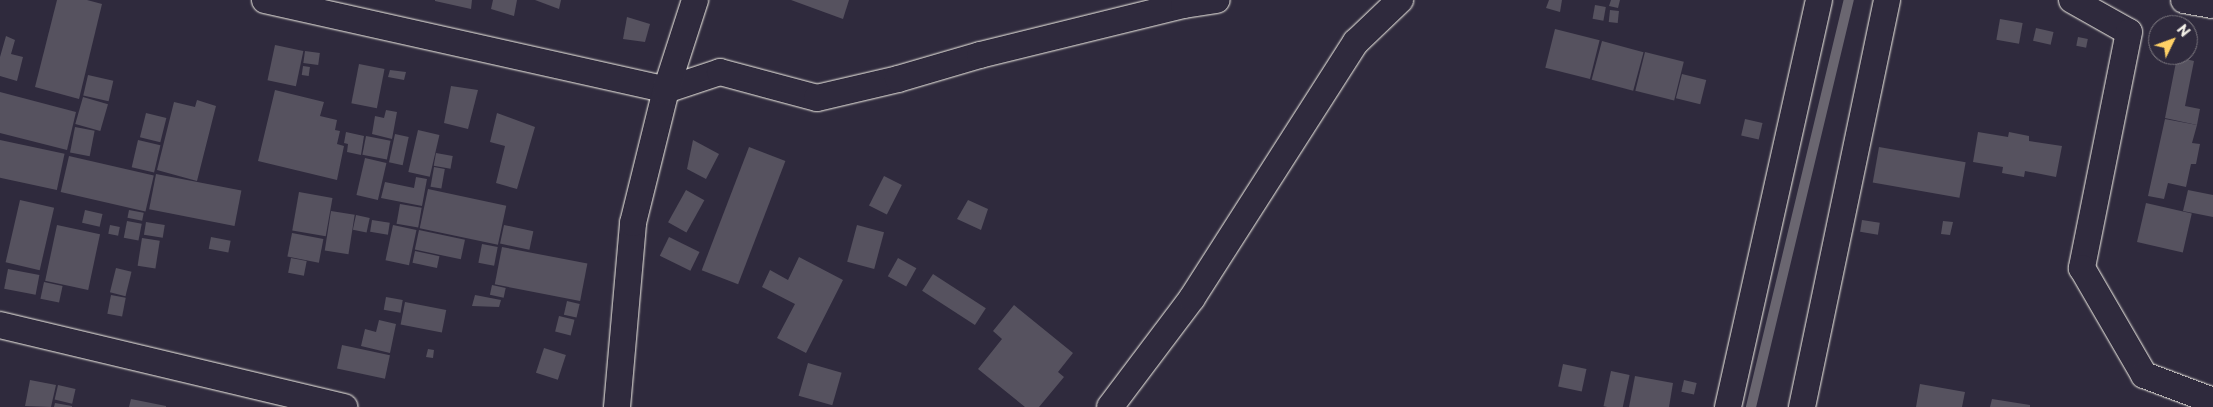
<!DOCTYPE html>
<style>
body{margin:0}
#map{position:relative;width:2213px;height:407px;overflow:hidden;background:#2f2a3d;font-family:"Playpen Sans",sans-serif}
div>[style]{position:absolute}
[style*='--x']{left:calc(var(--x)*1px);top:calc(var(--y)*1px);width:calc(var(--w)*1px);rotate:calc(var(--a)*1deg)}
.stream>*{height:10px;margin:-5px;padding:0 5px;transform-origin:5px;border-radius:5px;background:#6a6670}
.building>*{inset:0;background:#56525f;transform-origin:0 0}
.roads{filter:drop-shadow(0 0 1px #f4f1e8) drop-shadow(0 0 1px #f4f1e8)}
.minor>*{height:26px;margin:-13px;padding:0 13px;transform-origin:13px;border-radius:13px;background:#2f2a3d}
span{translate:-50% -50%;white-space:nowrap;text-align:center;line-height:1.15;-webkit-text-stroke:4px #2f2a3d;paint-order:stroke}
.north{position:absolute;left:2148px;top:15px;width:50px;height:50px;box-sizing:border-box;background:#2f2a3d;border:1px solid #7e7a81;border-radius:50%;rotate:48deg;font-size:14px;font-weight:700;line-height:20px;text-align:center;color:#f4f1e8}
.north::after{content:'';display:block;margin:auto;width:18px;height:22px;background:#ffd166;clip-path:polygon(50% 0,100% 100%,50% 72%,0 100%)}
</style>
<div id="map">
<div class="stream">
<i style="--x:1751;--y:407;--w:419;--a:-76.5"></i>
</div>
<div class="building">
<i style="clip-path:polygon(57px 0,87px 0,102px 4px,79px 99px,35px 87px)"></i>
<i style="clip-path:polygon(435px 0,472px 0,471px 9px,435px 1px)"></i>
<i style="clip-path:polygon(493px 0,517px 0,514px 16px,491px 9px)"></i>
<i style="clip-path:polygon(535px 0,561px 0,559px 9px)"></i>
<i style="clip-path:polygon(791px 0,849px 0,843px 19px)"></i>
<i style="clip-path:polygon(1549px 0,1562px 0,1560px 12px,1546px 8px)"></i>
<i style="clip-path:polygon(1611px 0,1620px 0,1618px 8px,1609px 6px)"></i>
<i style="left:1595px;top:5px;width:11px;height:14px;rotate:10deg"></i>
<i style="left:1610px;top:10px;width:9px;height:12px;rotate:6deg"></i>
<i style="clip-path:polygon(627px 17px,650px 24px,645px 42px,623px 39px)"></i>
<i style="left:2000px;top:19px;width:23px;height:21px;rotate:10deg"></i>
<i style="left:2036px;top:28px;width:18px;height:13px;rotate:13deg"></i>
<i style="left:1555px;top:29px;width:46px;height:40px;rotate:14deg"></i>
<i style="clip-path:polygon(6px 36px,15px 40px,11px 54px,23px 57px,17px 81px,0 76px,0 57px)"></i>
<i style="left:2078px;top:37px;width:10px;height:9px;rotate:11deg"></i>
<i style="left:1602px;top:41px;width:43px;height:40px;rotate:15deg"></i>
<i style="left:275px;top:45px;width:29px;height:36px;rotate:12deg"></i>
<i style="left:305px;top:51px;width:15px;height:12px;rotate:8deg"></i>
<i style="left:1645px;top:52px;width:40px;height:40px;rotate:14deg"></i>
<i style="clip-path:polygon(2177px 57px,2194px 61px,2185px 106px,2200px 109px,2197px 125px,2165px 118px)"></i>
<i style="left:359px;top:64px;width:26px;height:40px;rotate:11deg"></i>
<i style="left:303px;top:66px;width:7px;height:9px;rotate:8deg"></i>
<i style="clip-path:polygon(390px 70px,406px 72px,404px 80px,388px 77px)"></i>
<i style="left:1682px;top:74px;width:25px;height:25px;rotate:14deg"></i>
<i style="left:88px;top:75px;width:26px;height:21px;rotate:13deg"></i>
<i style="clip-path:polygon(451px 86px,478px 90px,468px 129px,444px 123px)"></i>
<i style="clip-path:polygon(275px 90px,324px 102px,320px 116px,337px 120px,335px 130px,340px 131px,337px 144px,344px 146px,337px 180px,258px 161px)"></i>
<i style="clip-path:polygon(0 92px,76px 112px,67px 150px,0 133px)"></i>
<i style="left:83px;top:97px;width:26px;height:28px;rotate:16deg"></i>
<i style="clip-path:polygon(197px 100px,216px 106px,197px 181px,157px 170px,174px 102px,195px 107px)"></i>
<i style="clip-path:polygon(386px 110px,397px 112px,392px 139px,372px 134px,375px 116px,384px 118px)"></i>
<i style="left:146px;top:113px;width:21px;height:25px;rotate:14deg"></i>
<i style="clip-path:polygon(497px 113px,535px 127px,517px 189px,496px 183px,505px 146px,490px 142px)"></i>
<i style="left:1745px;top:119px;width:18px;height:17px;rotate:13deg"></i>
<i style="clip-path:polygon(2165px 119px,2197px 125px,2192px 143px,2200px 144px,2196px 164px,2191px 164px,2186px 187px,2168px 183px,2164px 199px,2148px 196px)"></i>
<i style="left:75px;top:127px;width:20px;height:26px;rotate:11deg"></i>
<i style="left:418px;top:130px;width:22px;height:43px;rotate:13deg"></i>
<i style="clip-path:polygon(346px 132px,364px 136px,361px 155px,347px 152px,348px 144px,344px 143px)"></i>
<i style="clip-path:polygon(1978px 132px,2008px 137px,2009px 132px,2029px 136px,2029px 141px,2062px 146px,2056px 177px,2025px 171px,2024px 177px,2002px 173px,2003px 167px,1973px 162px)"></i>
<i style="left:395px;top:134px;width:14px;height:29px;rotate:12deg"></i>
<i style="left:366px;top:136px;width:25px;height:19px;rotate:11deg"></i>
<i style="left:0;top:140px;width:66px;height:37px;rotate:12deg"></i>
<i style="left:138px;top:140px;width:23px;height:28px;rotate:13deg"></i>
<i style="clip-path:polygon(693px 140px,719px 154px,706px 179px,687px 169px)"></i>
<i style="left:749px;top:147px;width:39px;height:132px;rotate:21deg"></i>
<i style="left:1879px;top:147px;width:88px;height:36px;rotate:10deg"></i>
<i style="left:436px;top:153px;width:17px;height:13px;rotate:10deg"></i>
<i style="left:69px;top:156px;width:87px;height:37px;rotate:13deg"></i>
<i style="left:365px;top:158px;width:22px;height:38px;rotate:13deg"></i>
<i style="left:434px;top:167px;width:11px;height:20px;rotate:10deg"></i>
<i style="left:156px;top:174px;width:87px;height:36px;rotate:11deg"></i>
<i style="left:884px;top:176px;width:20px;height:33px;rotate:27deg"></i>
<i style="clip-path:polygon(416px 177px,427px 179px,422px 206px,381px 198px,385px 182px,414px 188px)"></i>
<i style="left:428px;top:189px;width:80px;height:40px;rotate:12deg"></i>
<i style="left:686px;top:190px;width:21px;height:37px;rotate:29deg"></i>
<i style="clip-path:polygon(2188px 190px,2213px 195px,2213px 217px,2183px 211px)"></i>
<i style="left:299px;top:192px;width:34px;height:39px;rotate:10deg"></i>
<i style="left:20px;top:200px;width:35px;height:64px;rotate:13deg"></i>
<i style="clip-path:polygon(968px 200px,988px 209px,981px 230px,957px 219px)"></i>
<i style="left:2146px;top:203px;width:47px;height:40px;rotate:13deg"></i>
<i style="left:400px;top:204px;width:22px;height:20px;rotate:10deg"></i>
<i style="left:85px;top:210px;width:18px;height:13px;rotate:13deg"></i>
<i style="left:129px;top:210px;width:15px;height:8px;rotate:11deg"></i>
<i style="left:331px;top:211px;width:24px;height:40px;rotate:9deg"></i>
<i style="left:356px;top:215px;width:14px;height:15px;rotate:12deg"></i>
<i style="left:372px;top:220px;width:18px;height:12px;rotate:9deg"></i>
<i style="left:1862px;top:220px;width:18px;height:12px;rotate:9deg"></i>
<i style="left:127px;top:221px;width:15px;height:17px;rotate:11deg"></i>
<i style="clip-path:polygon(1943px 221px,1953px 222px,1950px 235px,1941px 234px)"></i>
<i style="left:146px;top:222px;width:19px;height:13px;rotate:9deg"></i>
<i style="left:57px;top:225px;width:44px;height:57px;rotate:12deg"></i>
<i style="left:110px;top:225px;width:10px;height:9px;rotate:11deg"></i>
<i style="left:393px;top:225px;width:24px;height:36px;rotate:12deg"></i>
<i style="left:504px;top:225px;width:30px;height:19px;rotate:12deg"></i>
<i style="left:857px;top:225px;width:28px;height:38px;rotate:15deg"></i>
<i style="left:419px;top:230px;width:47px;height:20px;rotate:12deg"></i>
<i style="left:292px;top:233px;width:32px;height:24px;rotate:11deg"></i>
<i style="left:211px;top:237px;width:20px;height:12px;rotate:11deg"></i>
<i style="left:669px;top:237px;width:34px;height:21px;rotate:26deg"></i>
<i style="left:142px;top:238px;width:18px;height:28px;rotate:9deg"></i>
<i style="left:482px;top:244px;width:16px;height:19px;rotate:11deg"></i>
<i style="left:502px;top:247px;width:87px;height:38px;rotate:11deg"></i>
<i style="left:415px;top:251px;width:25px;height:12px;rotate:12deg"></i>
<i style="clip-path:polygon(799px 257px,843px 280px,806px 353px,777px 338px,795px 304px,762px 287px,770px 270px,788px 280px)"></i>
<i style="left:291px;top:258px;width:16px;height:15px;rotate:11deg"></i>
<i style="left:898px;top:258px;width:21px;height:21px;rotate:29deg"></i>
<i style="left:116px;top:268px;width:16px;height:25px;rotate:14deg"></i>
<i style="left:8px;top:269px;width:32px;height:20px;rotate:11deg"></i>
<i style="left:933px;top:274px;width:63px;height:20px;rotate:33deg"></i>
<i style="left:44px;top:282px;width:19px;height:17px;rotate:12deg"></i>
<i style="left:492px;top:285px;width:14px;height:10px;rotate:12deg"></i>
<i style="left:111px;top:295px;width:15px;height:19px;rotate:11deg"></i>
<i style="clip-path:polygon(475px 295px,501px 300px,499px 307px,472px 306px)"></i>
<i style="left:386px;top:297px;width:17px;height:13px;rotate:10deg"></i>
<i style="left:567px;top:301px;width:13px;height:14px;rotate:13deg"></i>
<i style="left:405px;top:302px;width:42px;height:23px;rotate:11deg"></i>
<i style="clip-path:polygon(1014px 305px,1073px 353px,1058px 372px,1064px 377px,1039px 407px,1025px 407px,978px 369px,1002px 339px,993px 331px)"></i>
<i style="left:559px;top:316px;width:16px;height:16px;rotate:14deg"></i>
<i style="clip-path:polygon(379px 320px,396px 324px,390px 353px,361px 346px,365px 329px,376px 332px)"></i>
<i style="left:342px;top:345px;width:49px;height:24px;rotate:12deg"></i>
<i style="left:544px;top:348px;width:23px;height:26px;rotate:18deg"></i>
<i style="clip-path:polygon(428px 349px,434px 350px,433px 358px,426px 357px)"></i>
<i style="left:808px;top:363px;width:35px;height:34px;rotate:16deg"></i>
<i style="left:1563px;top:364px;width:24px;height:23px;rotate:12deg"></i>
<i style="left:1611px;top:371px;width:19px;height:36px;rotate:12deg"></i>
<i style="clip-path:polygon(1635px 376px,1673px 383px,1669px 407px,1629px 407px)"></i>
<i style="clip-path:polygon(30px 380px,56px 385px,51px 407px,25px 406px)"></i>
<i style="left:1684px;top:380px;width:13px;height:12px;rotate:13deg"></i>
<i style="clip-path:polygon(1920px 384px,1965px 392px,1962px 407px,1916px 407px)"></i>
<i style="left:58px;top:385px;width:18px;height:15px;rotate:13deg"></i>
<i style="clip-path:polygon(131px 399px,166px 406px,166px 407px,129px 407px)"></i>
<i style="clip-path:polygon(1992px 399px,2030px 405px,2030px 407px,1990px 407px)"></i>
<i style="clip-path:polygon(55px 403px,72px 406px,72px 407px,54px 407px)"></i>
</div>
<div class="roads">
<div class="minor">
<i style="--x:265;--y:0;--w:411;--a:12.6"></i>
<i style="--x:666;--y:90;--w:57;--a:-18.4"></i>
<i style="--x:720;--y:72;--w:100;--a:15"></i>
<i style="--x:817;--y:98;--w:83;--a:-13.2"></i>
<i style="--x:898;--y:79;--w:85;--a:-16.3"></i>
<i style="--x:980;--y:55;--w:210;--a:-13.8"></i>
<i style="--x:1184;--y:5;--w:33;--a:-9"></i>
<i style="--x:2072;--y:0;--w:65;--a:29.3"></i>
<i style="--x:2129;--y:32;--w:241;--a:101.3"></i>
<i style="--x:2082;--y:268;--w:124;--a:59.9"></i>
<i style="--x:2144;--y:375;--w:74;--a:20.6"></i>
<i style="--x:2184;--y:0;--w:29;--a:10"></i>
<i style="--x:0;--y:325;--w:354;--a:13.4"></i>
<i style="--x:617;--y:407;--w:185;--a:-85"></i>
<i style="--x:633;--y:223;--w:137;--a:-76.1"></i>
<i style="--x:666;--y:90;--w:95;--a:-72.1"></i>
<i style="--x:1110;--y:407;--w:136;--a:-53"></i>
<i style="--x:1192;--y:298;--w:304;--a:-57.4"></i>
<i style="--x:1356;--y:42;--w:61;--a:-43.7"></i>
<i style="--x:1728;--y:407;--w:417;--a:-77.4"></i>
<i style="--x:1802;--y:407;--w:416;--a:-78.2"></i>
</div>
</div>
<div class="north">N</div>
</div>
